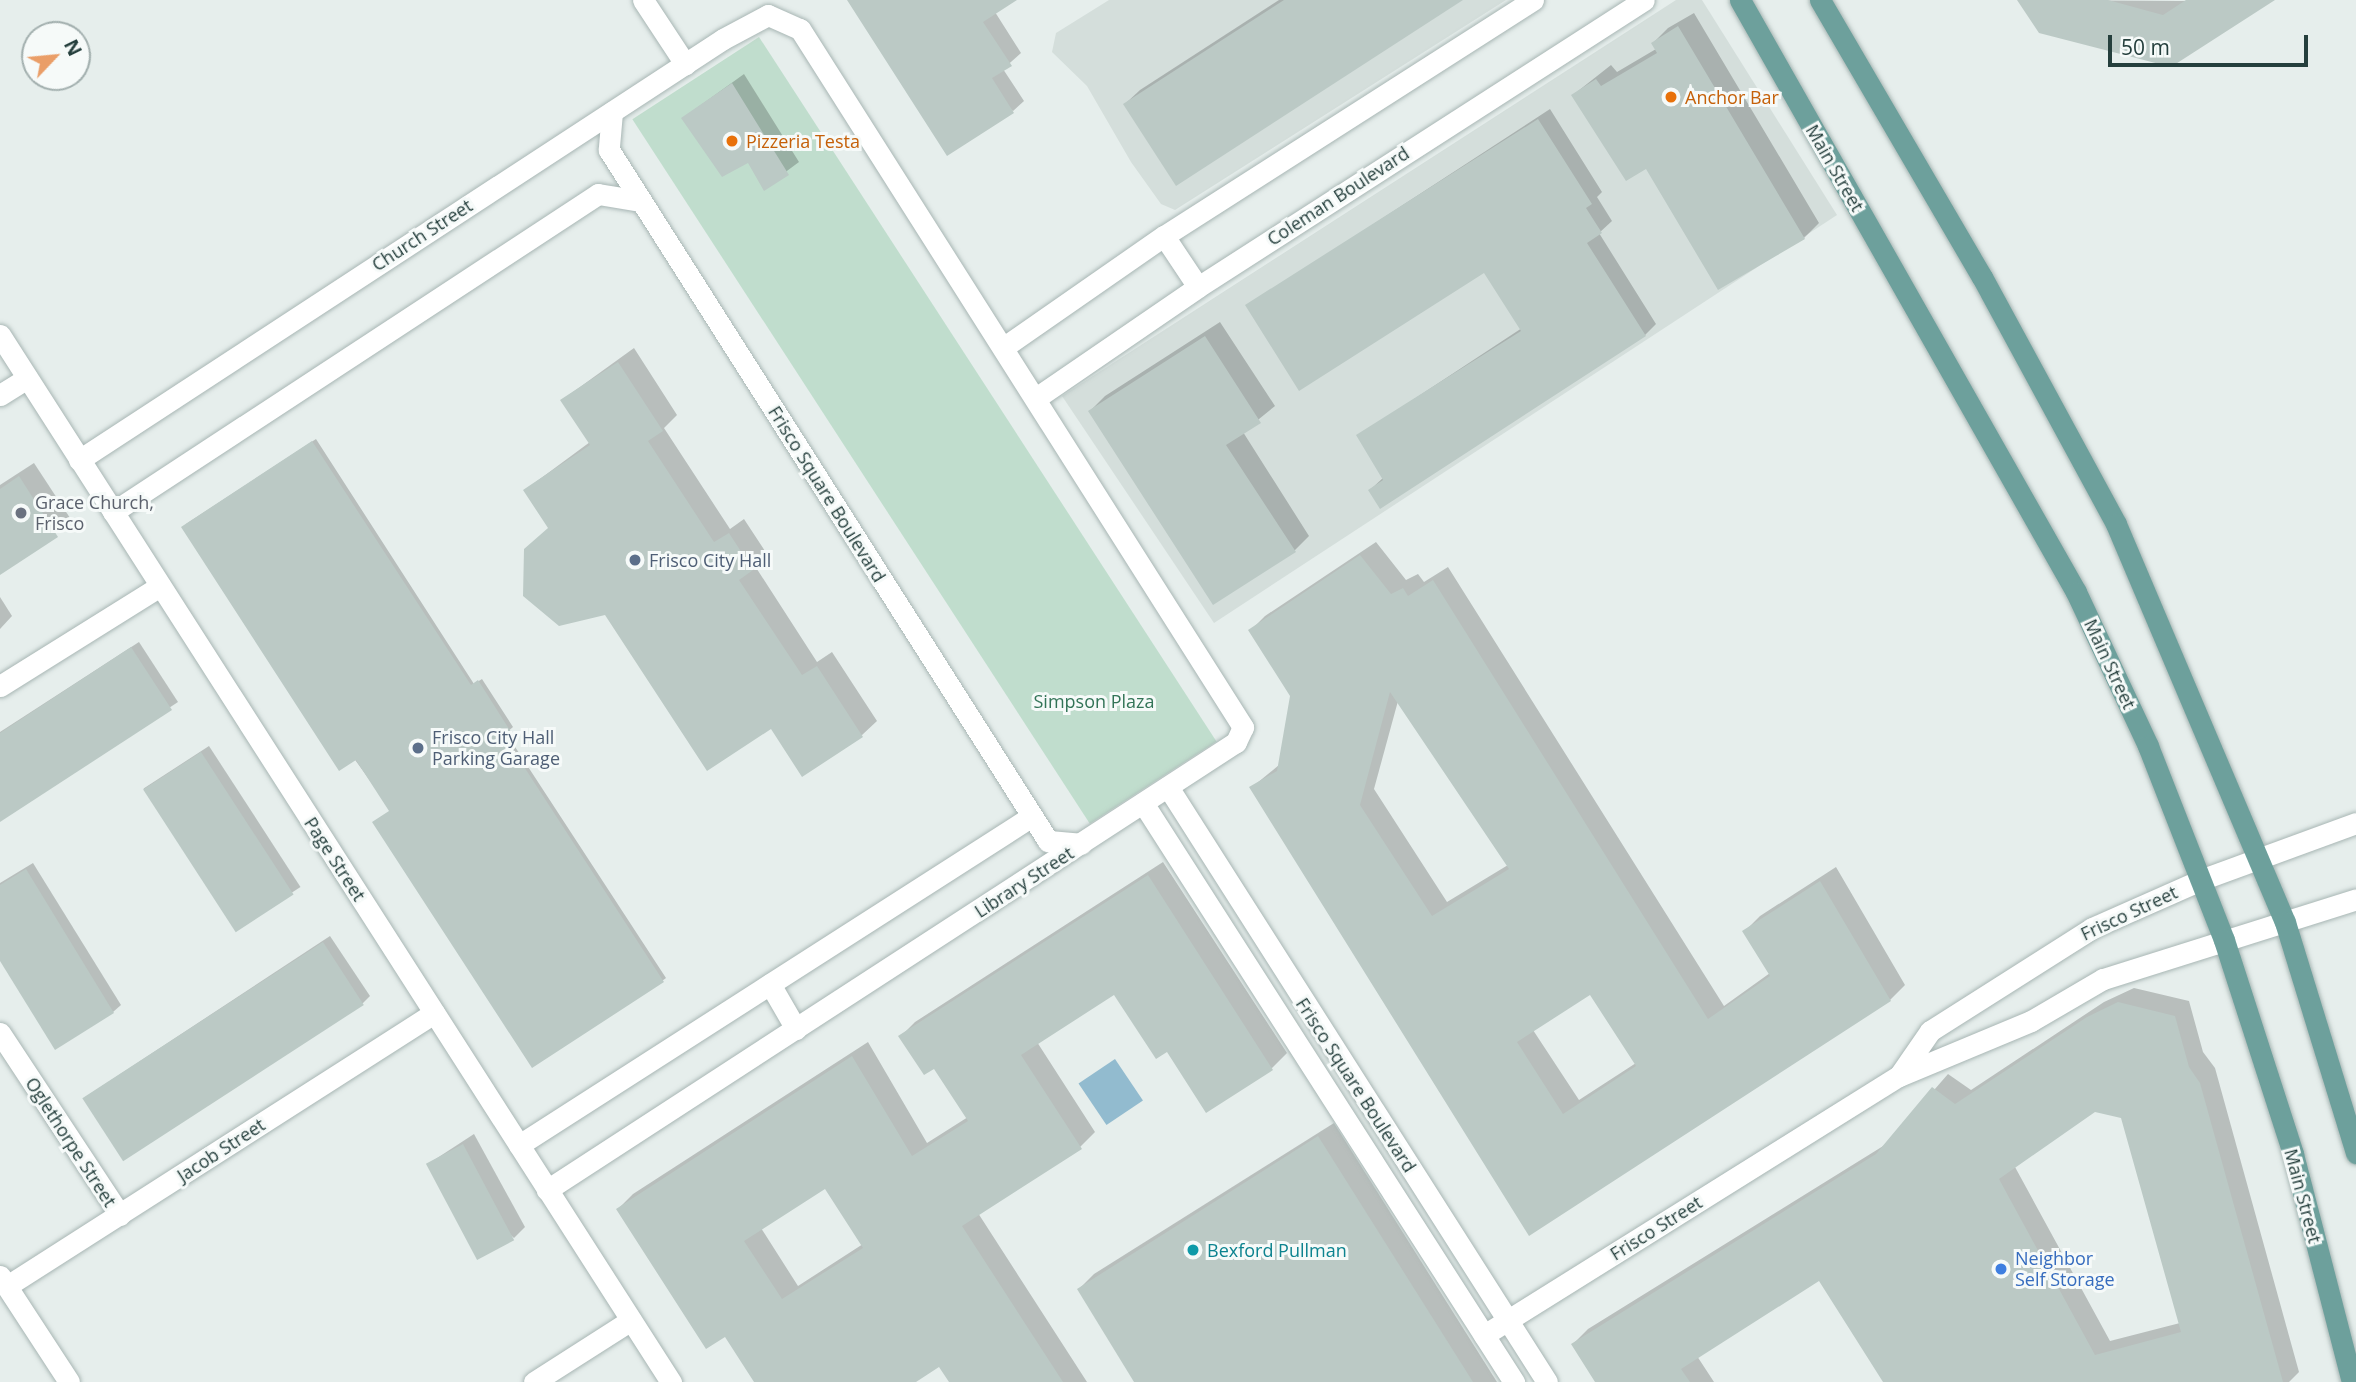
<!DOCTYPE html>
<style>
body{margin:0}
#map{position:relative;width:2356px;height:1382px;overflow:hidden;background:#e6eeec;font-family:"Open Sans",sans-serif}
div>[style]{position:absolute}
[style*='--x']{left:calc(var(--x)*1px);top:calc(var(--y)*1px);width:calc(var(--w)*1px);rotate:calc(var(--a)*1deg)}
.built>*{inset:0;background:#d4dedb}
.green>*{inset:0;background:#c0ddcd;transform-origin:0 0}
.water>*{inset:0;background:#92bbcf;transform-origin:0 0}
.shadow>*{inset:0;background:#0003;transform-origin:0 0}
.building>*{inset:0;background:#bbc9c5;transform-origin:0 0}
.roads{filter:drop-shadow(0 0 2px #a8b6b4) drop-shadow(0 0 2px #a8b6b4)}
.minor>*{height:21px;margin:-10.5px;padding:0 10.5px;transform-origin:10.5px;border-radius:10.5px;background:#fff}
.major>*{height:21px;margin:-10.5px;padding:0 10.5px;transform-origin:10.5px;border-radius:10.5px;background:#6da09c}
.dots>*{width:19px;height:19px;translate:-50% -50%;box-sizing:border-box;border:4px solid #f6faf9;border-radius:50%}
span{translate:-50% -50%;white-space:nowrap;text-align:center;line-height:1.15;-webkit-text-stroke:6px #f6faf9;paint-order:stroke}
.food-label{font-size:18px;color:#c56008}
.left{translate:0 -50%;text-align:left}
.street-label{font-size:18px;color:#253f3d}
.worship-label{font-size:18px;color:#5b616d}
.service-label{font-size:18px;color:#4e5e75}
.park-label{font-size:18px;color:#327457}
.culture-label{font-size:18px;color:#0d838f}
.shop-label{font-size:18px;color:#366cbe}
.north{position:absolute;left:21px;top:21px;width:70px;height:70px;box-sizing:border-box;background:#f6faf9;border:2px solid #a2afae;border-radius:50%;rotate:64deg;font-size:19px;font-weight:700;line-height:28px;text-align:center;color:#253f3d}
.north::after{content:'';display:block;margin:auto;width:24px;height:32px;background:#ea9e68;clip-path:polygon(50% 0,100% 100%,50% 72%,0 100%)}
.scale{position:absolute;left:2108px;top:35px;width:200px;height:32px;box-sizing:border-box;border:4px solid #253f3d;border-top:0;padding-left:9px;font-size:21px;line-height:24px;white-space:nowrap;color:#253f3d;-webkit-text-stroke:5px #f6faf9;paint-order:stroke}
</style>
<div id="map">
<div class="built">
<i style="clip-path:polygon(1109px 0,1506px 0,1175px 210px,1161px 204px,1131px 162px,1087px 86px,1052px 52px,1056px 33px)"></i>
<i style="clip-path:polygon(1676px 0,1702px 0,1837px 215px,1214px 623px,1062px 396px)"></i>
</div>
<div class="green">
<i style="left:759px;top:37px;width:840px;height:151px;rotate:57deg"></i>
</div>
<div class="water">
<i style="left:1115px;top:1059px;width:50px;height:44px;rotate:56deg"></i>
</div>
<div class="shadow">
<i style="clip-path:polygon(855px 0,1014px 0,995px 12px,1021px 53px,1003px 69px,1024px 101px,1013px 111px)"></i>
<i style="clip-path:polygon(1279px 0,1460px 0,1125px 104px,1140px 90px)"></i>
<i style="clip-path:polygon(2019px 0,2179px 1px,2272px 0,2171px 66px)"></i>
<i style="clip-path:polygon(1694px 13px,1819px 223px,1804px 238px,1647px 167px,1573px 95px,1611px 65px,1617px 72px,1656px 49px,1653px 43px,1668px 28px)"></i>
<i style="clip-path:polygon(744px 74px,799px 162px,764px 188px,749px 160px,683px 118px)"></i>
<i style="clip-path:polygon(1550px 109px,1602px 192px,1597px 197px,1612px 221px,1599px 233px,1656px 324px,1645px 335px,1370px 490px,1384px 477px,1358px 436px,1522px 328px,1485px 271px,1248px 306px)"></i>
<i style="clip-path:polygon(1220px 322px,1275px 406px,1243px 432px,1309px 536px,1294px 551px,1090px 411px,1105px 396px)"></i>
<i style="clip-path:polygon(634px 348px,677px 415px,664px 428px,730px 529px,744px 519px,767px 554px,755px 566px,817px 662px,832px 652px,877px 721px,862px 735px,771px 727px,605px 613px,525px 490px,590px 442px,562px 400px)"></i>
<i style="clip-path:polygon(316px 439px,474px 684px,482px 679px,513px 727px,506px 733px,666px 978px,662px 981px,391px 810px,186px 524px)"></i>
<i style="clip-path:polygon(34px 463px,72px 521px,0 573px,0 485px)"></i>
<i style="clip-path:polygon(evenodd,1376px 542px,1406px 580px,1418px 574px,1424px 582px,1448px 567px,1724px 1006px,1770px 973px,1745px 931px,1760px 916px,1836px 867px,1905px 985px,1890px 1000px,1530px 1234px,1251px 788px,1279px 765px,1292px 695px,1250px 631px,1265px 616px,1376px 542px,1398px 701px,1508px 865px,1447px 902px,1374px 789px,1398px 701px,1376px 542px,1591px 992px,1636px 1063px,1579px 1100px,1533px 1030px,1591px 992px)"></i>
<i style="clip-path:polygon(0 597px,12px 616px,0 629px)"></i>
<i style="clip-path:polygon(139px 642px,178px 702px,0 820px,0 732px)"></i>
<i style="left:209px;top:746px;width:168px;height:78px;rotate:57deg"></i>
<i style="clip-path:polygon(evenodd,1163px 862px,1287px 1053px,1272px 1068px,1167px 1050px,1115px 992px,1037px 1042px,1095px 1132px,1080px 1147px,978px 1213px,1087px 1382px,951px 1382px,940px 1364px,912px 1382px,756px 1382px,725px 1334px,618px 1209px,633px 1194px,868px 1042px,927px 1143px,968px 1117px,935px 1066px,900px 1037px,915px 1022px,1163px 862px,825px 1186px,863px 1244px,798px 1286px,761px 1228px,825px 1186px)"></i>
<i style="clip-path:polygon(33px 863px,121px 1005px,113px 1012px,0 958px,0 883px)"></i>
<i style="clip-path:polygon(330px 936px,370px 996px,363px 1003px,84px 1098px)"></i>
<i style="clip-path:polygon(evenodd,2134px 988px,2189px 1001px,2203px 1052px,2215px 1068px,2299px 1372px,2289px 1382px,1885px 1382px,1820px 1279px,1697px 1356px,1714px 1382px,1597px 1382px,1573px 1344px,1588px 1329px,1888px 1143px,1948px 1074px,1971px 1090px,2104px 1002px,2134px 988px,2095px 1110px,2122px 1116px,2180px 1323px,2110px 1341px,2015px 1167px,2095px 1110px)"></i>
<i style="clip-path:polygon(1334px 1123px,1497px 1382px,1135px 1382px,1079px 1289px,1094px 1274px)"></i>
<i style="clip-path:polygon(474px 1134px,525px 1227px,514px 1238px,428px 1164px)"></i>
</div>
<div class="building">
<i style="clip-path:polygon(847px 0,1017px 0,983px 22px,1012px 66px,992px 78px,1014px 113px,947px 156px)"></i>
<i style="clip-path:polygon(1284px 0,1463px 0,1176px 186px,1123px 104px)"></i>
<i style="clip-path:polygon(2017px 0,2108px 0,2163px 15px,2186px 0,2275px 0,2171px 67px,2039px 33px)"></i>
<i style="clip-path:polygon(1678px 26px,1805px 239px,1718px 290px,1646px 169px,1626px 181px,1571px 95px,1596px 79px,1601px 86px,1657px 53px,1651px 43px)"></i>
<i style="clip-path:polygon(732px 83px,789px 175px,764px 191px,748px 163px,722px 177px,681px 118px)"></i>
<i style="clip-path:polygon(1538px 119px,1592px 204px,1586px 208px,1602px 233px,1587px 243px,1646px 336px,1380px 509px,1368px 490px,1383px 480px,1356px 435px,1521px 331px,1484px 273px,1299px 391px,1245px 305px)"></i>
<i style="clip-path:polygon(1205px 336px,1261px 423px,1226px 445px,1296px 552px,1213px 605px,1088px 411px)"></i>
<i style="clip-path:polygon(618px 362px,663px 431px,648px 441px,714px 542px,729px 533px,753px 570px,739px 580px,802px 675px,817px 666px,863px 737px,802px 777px,771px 729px,707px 771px,605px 615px,559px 626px,523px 596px,524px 549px,548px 528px,523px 490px,590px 445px,560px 400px)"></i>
<i style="clip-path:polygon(312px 441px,471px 685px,478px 680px,511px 732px,504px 736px,664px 982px,532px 1068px,372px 822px,389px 811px,356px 760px,339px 771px,181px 527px)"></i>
<i style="clip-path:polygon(19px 476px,58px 537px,0 575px,0 489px)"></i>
<i style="clip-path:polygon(evenodd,1360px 555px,1391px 594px,1403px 588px,1408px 596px,1433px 580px,1708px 1019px,1770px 976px,1742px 931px,1820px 881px,1891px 1001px,1529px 1236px,1249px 787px,1277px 771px,1290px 696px,1248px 630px,1360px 555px,1390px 692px,1509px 869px,1432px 916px,1360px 805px,1390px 692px,1360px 555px,1590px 995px,1636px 1066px,1563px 1114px,1517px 1042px,1590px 995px)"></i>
<i style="clip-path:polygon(131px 647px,172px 710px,0 822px,0 733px)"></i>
<i style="left:201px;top:752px;width:170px;height:69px;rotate:57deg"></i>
<i style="clip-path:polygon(26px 869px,114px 1013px,55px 1050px,0 961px,0 885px)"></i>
<i style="clip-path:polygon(evenodd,1148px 875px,1273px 1070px,1206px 1113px,1167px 1052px,1156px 1059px,1114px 995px,1021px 1055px,1082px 1149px,962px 1226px,1063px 1382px,949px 1382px,939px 1367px,916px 1382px,754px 1382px,725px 1337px,706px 1349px,616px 1209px,852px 1056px,912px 1156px,968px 1121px,934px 1069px,924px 1075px,898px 1036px,1148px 875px,825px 1189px,863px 1248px,782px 1299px,744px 1241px,825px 1189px)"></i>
<i style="left:323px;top:942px;width:75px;height:287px;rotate:57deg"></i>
<i style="clip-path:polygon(evenodd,2118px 1002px,2175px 1016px,2189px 1067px,2200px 1083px,2283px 1382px,1883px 1382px,1819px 1281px,1681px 1369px,1690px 1382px,1595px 1382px,1571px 1344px,1876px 1154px,1932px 1087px,1955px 1104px,2087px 1017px,2118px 1002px,2095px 1112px,2121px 1118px,2181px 1332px,2095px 1355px,1999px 1179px,2095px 1112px)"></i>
<i style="clip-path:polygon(1318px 1136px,1473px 1382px,1134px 1382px,1077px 1289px)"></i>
<i style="left:463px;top:1144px;width:109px;height:42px;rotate:62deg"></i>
</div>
<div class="roads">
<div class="minor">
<i style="--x:643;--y:0;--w:77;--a:56.7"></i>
<i style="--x:612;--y:112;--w:38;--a:95"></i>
<i style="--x:609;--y:150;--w:819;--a:57.57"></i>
<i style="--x:1048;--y:841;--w:33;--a:5"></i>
<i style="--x:1164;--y:236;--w:61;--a:56.3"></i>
<i style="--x:0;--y:335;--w:1244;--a:57.35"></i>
<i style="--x:1004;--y:347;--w:195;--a:-34.8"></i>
<i style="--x:1164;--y:236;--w:438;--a:-32.6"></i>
<i style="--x:0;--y:395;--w:32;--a:-32"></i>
<i style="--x:1036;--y:398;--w:196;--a:-34.4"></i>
<i style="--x:1198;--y:287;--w:530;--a:-32.76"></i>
<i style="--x:79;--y:460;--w:769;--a:-33.17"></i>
<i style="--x:723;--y:39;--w:51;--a:-28.1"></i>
<i style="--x:768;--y:15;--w:35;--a:24"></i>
<i style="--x:800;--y:29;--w:827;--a:57.6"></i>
<i style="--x:1243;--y:727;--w:17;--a:115"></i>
<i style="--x:1236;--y:742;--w:822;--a:146.97"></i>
<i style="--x:113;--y:512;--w:580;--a:-33.25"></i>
<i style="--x:598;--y:194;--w:44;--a:9.2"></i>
<i style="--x:0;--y:686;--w:189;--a:-32"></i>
<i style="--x:1168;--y:787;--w:705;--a:57.5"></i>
<i style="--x:1143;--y:803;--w:688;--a:57.35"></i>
<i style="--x:770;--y:984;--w:52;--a:60"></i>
<i style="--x:0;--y:1033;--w:218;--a:56.6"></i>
<i style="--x:1899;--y:1076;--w:55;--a:-55.4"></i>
<i style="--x:1930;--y:1031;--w:192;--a:-32.4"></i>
<i style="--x:2092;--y:928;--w:121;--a:-23.8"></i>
<i style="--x:2203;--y:879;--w:163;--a:-20.1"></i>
<i style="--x:519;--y:1145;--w:609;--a:-32.67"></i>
<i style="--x:0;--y:1276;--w:126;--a:56.9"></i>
<i style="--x:7;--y:1286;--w:507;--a:-32.59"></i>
<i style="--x:1484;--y:1335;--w:489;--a:-32"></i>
<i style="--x:1899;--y:1076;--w:143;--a:-22.6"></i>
<i style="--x:2031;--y:1021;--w:83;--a:-30.3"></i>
<i style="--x:2103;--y:979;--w:265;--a:-17.5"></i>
<i style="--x:534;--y:1382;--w:115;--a:-32.6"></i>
</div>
<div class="major">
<i style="--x:1740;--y:0;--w:681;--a:60.42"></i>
<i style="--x:2076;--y:592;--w:170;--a:64.9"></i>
<i style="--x:2148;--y:746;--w:208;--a:68.6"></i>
<i style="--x:2224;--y:940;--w:225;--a:72.1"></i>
<i style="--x:2293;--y:1154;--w:236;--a:75.5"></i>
<i style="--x:1820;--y:0;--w:321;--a:59.7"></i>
<i style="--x:1982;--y:277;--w:281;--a:61.5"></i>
<i style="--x:2116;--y:524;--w:432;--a:67"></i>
<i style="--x:2285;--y:922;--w:242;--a:72.9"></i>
</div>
</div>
<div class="dots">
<i style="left:1671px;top:97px;background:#e8710a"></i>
<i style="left:732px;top:141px;background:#e8710a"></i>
<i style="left:21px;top:513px;background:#6b7280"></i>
<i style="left:635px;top:560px;background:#5c6f8a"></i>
<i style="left:418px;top:748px;background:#5c6f8a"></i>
<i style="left:1193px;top:1250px;background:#0f9aa8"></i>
<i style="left:2001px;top:1269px;background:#3f7fe0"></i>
</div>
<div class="food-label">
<span class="left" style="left:1685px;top:97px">Anchor Bar</span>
<span class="left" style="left:746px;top:141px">Pizzeria Testa</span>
</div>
<div class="street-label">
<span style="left:1835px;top:168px;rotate:60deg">Main Street</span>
<span style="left:1338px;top:196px;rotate:-33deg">Coleman Boulevard</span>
<span style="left:422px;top:235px;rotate:-33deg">Church Street</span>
<span style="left:827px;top:494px;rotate:58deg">Frisco Square Boulevard</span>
<span style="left:2110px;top:664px;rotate:65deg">Main Street</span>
<span style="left:335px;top:859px;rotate:57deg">Page Street</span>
<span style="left:1024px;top:882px;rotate:-33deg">Library Street</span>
<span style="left:2129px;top:913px;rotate:-25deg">Frisco Street</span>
<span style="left:1356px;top:1085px;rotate:57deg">Frisco Square Boulevard</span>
<span style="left:71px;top:1142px;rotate:57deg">Oglethorpe Street</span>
<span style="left:221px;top:1150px;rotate:-33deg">Jacob Street</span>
<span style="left:2303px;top:1196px;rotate:75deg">Main Street</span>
<span style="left:1656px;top:1228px;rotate:-32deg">Frisco Street</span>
</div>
<div class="worship-label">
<span class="left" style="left:35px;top:513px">Grace Church,<br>Frisco</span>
</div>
<div class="service-label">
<span class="left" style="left:649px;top:560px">Frisco City Hall</span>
<span class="left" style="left:432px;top:748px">Frisco City Hall<br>Parking Garage</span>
</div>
<div class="park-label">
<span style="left:1094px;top:701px">Simpson Plaza</span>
</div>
<div class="culture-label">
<span class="left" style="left:1207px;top:1250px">Bexford Pullman</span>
</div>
<div class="shop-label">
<span class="left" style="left:2015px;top:1269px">Neighbor<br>Self Storage</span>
</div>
<div class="north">N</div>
<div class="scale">50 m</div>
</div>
